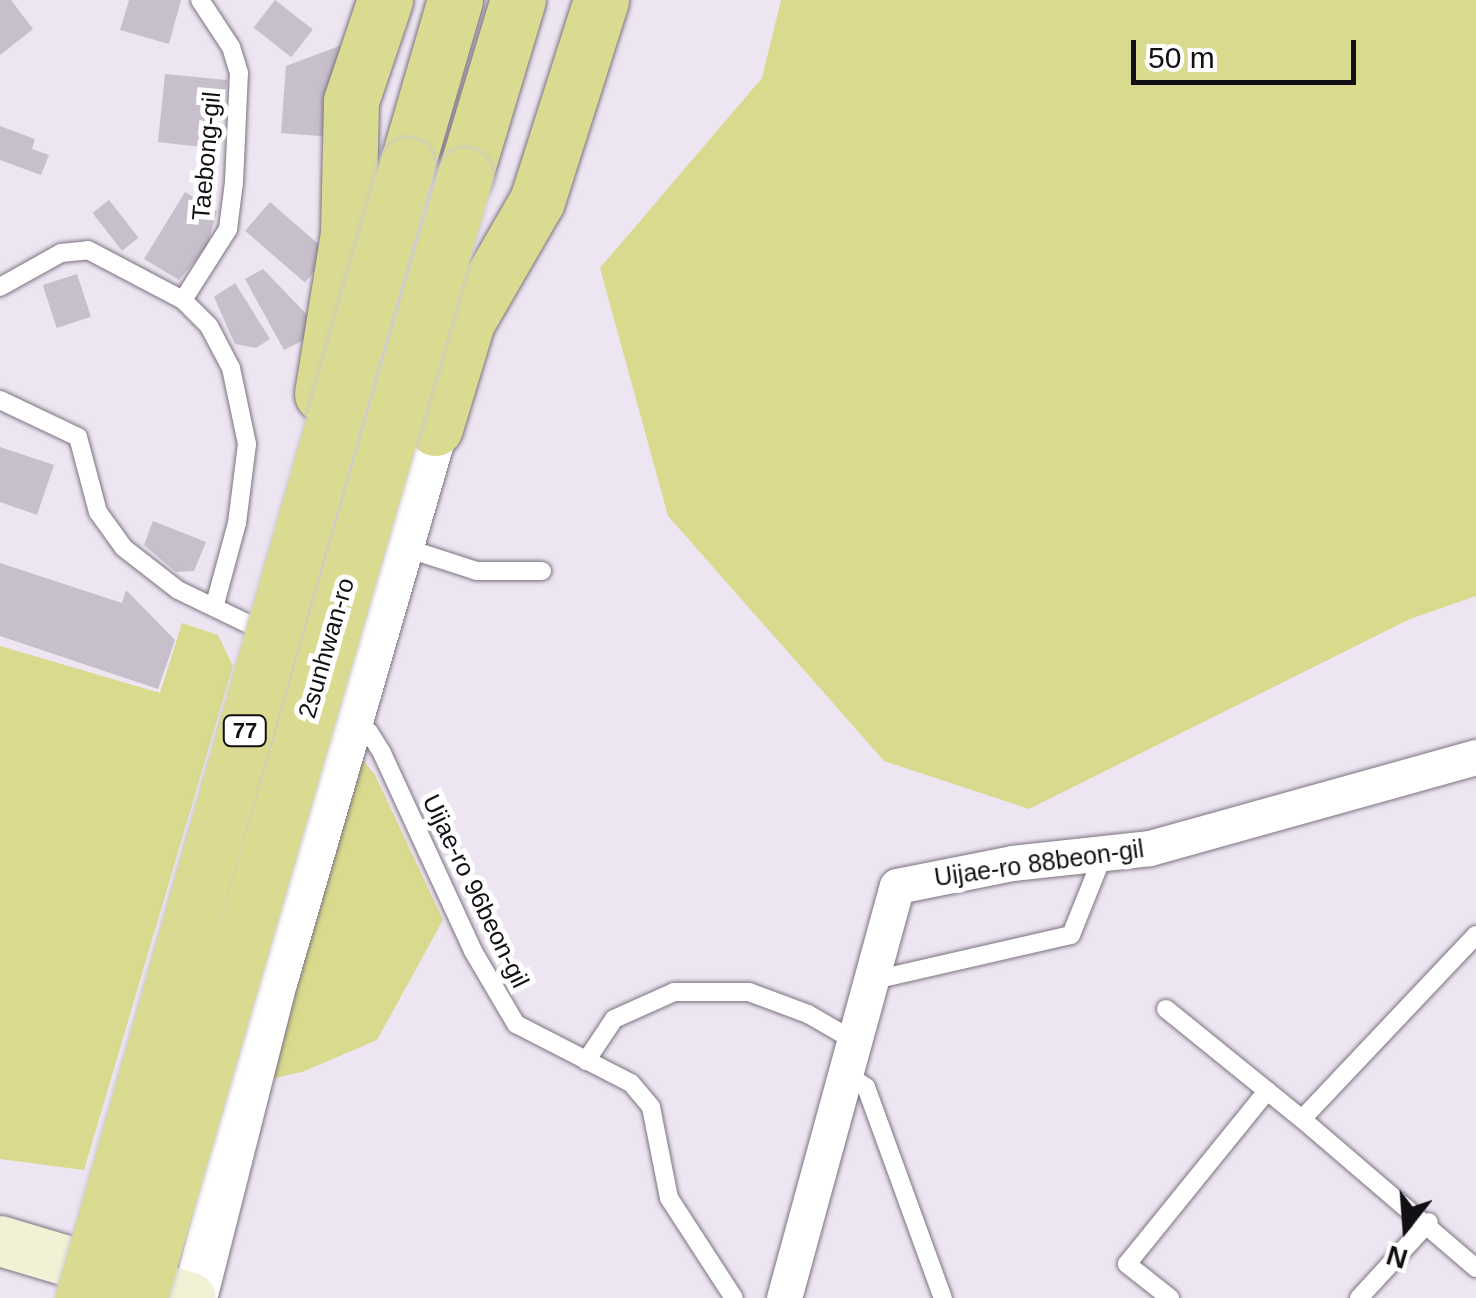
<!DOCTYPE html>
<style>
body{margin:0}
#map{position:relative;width:1476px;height:1298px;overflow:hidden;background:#eee5f3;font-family:Arial,sans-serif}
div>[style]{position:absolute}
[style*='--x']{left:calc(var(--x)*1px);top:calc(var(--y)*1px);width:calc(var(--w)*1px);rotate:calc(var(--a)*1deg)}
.green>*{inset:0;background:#d9da8d}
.building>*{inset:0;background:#c7bfcc;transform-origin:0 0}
.roads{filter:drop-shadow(0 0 2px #7b737f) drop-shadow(0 0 2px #7b737f)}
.service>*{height:18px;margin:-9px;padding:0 9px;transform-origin:9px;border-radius:9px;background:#fff}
.minor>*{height:35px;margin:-17.5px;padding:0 17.5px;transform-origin:17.5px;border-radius:17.5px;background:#fff}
.tertiary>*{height:45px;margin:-22.5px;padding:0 22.5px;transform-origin:22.5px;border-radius:22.5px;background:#fff}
.secondary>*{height:50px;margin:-25px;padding:0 25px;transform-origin:25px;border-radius:25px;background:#f1f1d5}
.trunk>*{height:55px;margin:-27.5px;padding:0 27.5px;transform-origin:27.5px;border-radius:27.5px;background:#dada90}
.bridges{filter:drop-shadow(0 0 2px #cbcacc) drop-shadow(0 0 2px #cbcacc)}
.trunk-bridge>*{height:55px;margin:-27.5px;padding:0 27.5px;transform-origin:27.5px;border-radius:27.5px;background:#dada90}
span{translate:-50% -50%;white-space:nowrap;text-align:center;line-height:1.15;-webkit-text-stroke:10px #fff;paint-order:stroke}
.shield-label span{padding:2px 8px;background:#fff;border:2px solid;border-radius:8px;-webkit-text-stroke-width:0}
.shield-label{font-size:22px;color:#131015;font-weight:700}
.street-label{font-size:25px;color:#131015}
.north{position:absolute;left:1356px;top:1178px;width:100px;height:100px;-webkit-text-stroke:8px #fff;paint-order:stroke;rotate:197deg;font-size:28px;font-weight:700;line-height:40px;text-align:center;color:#131015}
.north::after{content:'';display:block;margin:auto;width:35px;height:45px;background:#131015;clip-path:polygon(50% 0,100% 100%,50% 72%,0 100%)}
.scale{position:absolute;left:1131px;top:40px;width:225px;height:45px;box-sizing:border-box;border:5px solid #131015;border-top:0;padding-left:12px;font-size:30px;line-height:35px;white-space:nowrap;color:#131015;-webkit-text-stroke:8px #fff;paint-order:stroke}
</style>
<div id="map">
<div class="green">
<i style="clip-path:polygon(781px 0,1476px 0,1476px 596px,1410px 619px,1029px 809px,884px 761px,668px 516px,600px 268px,762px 78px)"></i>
<i style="clip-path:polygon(182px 623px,218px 635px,233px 666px,84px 1170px,0 1159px,0 646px,160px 693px)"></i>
<i style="clip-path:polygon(353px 748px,375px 775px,443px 920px,377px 1040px,302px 1072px,257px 1082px)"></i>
</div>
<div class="building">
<i style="clip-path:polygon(0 0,11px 0,33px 29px,0 55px)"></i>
<i style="clip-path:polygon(129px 0,181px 0,169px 44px,120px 30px)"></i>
<i style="left:275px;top:0;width:48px;height:35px;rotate:38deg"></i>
<i style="clip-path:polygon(355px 40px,332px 137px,281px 133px,286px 66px)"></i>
<i style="clip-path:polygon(165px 74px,227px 80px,224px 106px,206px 105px,202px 147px,158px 142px)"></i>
<i style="clip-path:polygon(0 126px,35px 139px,32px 149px,49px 155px,41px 175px,0 160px)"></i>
<i style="clip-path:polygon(185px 192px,217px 211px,207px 246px,179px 280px,144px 259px)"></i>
<i style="left:109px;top:200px;width:48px;height:21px;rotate:52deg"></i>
<i style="left:270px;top:202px;width:79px;height:38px;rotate:41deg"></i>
<i style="clip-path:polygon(263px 269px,314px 322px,302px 341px,284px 350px,245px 279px)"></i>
<i style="left:77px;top:274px;width:45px;height:36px;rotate:72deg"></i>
<i style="clip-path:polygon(235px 283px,270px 339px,256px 348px,235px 344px,214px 297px)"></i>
<i style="clip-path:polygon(0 447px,54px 465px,37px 515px,0 502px)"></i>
<i style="clip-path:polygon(153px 521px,206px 542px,194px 571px,176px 572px,144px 545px)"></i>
<i style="clip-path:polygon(0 563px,122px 603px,126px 590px,175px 640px,158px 689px,0 636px)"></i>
</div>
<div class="roads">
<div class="service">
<i style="--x:0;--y:287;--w:70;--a:-29.1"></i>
<i style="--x:61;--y:253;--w:27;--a:-6"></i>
<i style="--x:88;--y:250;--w:107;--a:27.8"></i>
<i style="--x:183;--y:300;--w:37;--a:45"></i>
<i style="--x:209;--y:326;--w:47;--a:62.4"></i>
<i style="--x:231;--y:368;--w:78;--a:78.1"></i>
<i style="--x:247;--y:444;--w:80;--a:97.2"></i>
<i style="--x:237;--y:523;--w:84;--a:105.2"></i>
<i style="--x:183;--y:300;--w:84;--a:-57.6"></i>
<i style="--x:228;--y:229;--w:47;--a:-82.7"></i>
<i style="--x:234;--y:182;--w:109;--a:-87.4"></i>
<i style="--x:239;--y:73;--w:27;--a:-107"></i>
<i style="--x:231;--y:47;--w:56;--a:-123.4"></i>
<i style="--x:0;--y:400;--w:86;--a:25.4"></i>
<i style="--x:78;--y:437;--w:78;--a:75.1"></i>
<i style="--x:98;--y:512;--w:44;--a:54.2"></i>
<i style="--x:124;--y:548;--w:68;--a:37.9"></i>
<i style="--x:178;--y:590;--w:97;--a:25.8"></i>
<i style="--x:415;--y:551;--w:65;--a:17.9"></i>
<i style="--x:477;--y:571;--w:65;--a:0"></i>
<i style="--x:352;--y:723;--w:19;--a:28"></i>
<i style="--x:369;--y:732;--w:25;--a:58"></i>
<i style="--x:382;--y:753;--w:218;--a:65.3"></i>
<i style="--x:473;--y:951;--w:85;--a:59.5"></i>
<i style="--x:516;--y:1024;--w:129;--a:27.2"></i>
<i style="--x:631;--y:1083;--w:31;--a:50"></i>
<i style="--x:651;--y:1107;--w:93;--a:78.8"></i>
<i style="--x:669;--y:1198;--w:119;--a:57"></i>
<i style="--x:1476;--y:935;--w:253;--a:133.4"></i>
<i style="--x:1302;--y:1119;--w:229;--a:40.6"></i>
<i style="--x:870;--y:981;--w:206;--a:-12.9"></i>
<i style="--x:1071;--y:935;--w:88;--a:-68.1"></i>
<i style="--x:1166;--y:1009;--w:175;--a:39"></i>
<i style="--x:586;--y:1061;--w:50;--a:-56.3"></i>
<i style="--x:614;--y:1019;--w:66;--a:-24.2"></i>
<i style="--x:674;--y:992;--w:75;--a:0"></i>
<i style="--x:749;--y:992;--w:63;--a:20.4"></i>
<i style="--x:808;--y:1014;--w:52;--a:30"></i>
<i style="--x:845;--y:1073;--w:25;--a:34"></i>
<i style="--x:866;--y:1087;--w:225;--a:70"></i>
<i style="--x:1170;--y:1298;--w:55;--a:-141.7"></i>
<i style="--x:1127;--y:1264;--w:223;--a:-51"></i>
<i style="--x:1359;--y:1298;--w:103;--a:-47.4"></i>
</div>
<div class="minor">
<i style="--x:784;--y:1298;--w:427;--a:-74.7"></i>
<i style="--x:897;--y:886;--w:117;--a:-11.3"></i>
<i style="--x:1012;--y:863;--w:139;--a:-6.2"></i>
<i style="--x:1150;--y:848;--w:338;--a:-15.6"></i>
</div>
<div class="tertiary">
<i style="--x:194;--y:1298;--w:329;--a:-75.8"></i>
<i style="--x:275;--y:979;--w:574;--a:-73.81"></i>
</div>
<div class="secondary">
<i style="--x:0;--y:1241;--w:199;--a:16.6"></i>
</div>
<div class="trunk">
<i style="--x:407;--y:165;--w:172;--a:-73.8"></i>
<i style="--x:465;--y:175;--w:183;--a:-73.2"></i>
<i style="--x:322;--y:394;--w:162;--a:-80.8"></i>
<i style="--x:348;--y:234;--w:133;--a:-88.7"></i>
<i style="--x:351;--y:101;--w:107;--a:-71.4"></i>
<i style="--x:435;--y:428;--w:111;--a:-73.2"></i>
<i style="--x:467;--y:322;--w:140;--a:-60"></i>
<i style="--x:537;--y:201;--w:211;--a:-72.3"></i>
</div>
</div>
<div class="bridges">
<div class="trunk-bridge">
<i style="--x:83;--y:1298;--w:1178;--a:-74.04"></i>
<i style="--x:139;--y:1298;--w:1169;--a:-73.81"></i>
</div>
</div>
<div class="shield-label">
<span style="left:245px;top:731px">77</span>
</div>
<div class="street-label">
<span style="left:206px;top:156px;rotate:-85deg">Taebong-gil</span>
<span style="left:326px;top:648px;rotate:-74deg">2sunhwan-ro</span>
<span style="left:1039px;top:863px;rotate:-8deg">Uijae-ro 88beon-gil</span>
<span style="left:476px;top:891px;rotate:64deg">Uijae-ro 96beon-gil</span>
</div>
<div class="north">N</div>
<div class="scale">50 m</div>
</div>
